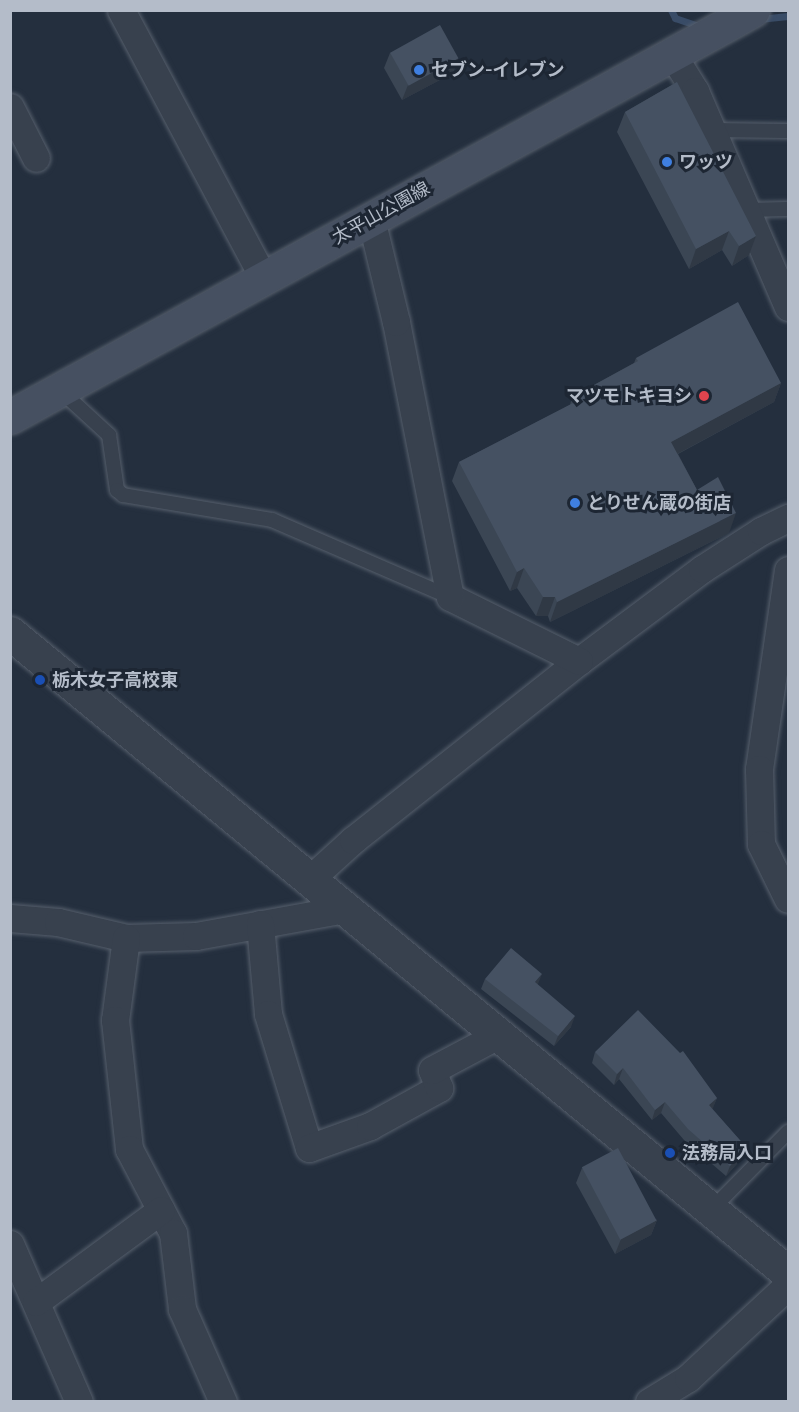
<!DOCTYPE html>
<meta charset="utf-8">
<style>
body{margin:0}
#map{position:relative;width:799px;height:1412px;overflow:hidden;background:#242f3e;font-family:Cabin,"Noto Sans JP",sans-serif}
div>[style]{position:absolute}
[style*='--x']{left:calc(var(--x)*1px);top:calc(var(--y)*1px);width:calc(var(--w)*1px);rotate:calc(var(--a)*1deg)}
.stream>*{height:7px;margin:-3.5px;padding:0 3.5px;transform-origin:3.5px;border-radius:3.5px;background:#394c67}
.roads{filter:drop-shadow(0 0 2px #565f6c) drop-shadow(0 0 2px #565f6c)}
.service>*{height:14px;margin:-7px;padding:0 7px;transform-origin:7px;border-radius:7px;background:#38414e}
.minor>*{height:27px;margin:-13.5px;padding:0 13.5px;transform-origin:13.5px;border-radius:13.5px;background:#38414e}
.tertiary>*{height:33px;margin:-16.5px;padding:0 16.5px;transform-origin:16.5px;border-radius:16.5px;background:#38414e}
.secondary>*{height:33px;margin:-16.5px;padding:0 16.5px;transform-origin:16.5px;border-radius:16.5px;background:#465061}
.wall>*{inset:0;background:#3b4654}
.shaded-wall>*{inset:0;background:#303945}
.building>*{inset:0;background:#455162;transform-origin:0 0}
.dots>*{width:16px;height:16px;translate:-50% -50%;box-sizing:border-box;border:3px solid #1d2633;border-radius:50%}
span{translate:-50% -50%;white-space:nowrap;text-align:center;line-height:1.15;-webkit-text-stroke:6px #1d2633;paint-order:stroke}
.poi-label{font-size:18px;color:#b4bcc9;font-weight:700}
.left{translate:0 -50%;text-align:left}
.right{translate:-100% -50%;text-align:right}
.street-label{font-size:18px;color:#b4bcc9}
.frame{position:absolute;inset:0;border:12px solid #b4bcc9;pointer-events:none}
</style>
<div id="map">
<div class="stream">
<i style="--x:671;--y:10;--w:9;--a:63"></i>
<i style="--x:675;--y:18;--w:24;--a:19"></i>
<i style="--x:760;--y:19;--w:28;--a:-6"></i>
</div>
<div class="roads">
<div class="service">
<i style="--x:711;--y:130;--w:77;--a:0.7"></i>
<i style="--x:746;--y:210;--w:42;--a:-1.4"></i>
<i style="--x:60;--y:390;--w:67;--a:42.6"></i>
<i style="--x:109;--y:435;--w:56;--a:81.7"></i>
<i style="--x:117;--y:490;--w:8;--a:40"></i>
<i style="--x:123;--y:495;--w:151;--a:9.5"></i>
<i style="--x:272;--y:520;--w:194;--a:23.4"></i>
<i style="--x:711;--y:1210;--w:110;--a:-45.4"></i>
</div>
<div class="minor">
<i style="--x:121;--y:10;--w:302;--a:62"></i>
<i style="--x:672;--y:54;--w:44;--a:58.1"></i>
<i style="--x:695;--y:91;--w:235;--a:66.7"></i>
<i style="--x:10;--y:107;--w:57;--a:63"></i>
<i style="--x:788;--y:570;--w:201;--a:98.3"></i>
<i style="--x:759;--y:769;--w:75;--a:88.5"></i>
<i style="--x:761;--y:844;--w:61;--a:63.9"></i>
<i style="--x:579;--y:661;--w:154;--a:-36.8"></i>
<i style="--x:702;--y:569;--w:70;--a:-32.8"></i>
<i style="--x:761;--y:531;--w:30;--a:-26"></i>
<i style="--x:309;--y:880;--w:59;--a:-42.3"></i>
<i style="--x:353;--y:840;--w:288;--a:-38.4"></i>
<i style="--x:579;--y:661;--w:144;--a:-153.6"></i>
<i style="--x:450;--y:597;--w:280;--a:-101.1"></i>
<i style="--x:396;--y:322;--w:106;--a:-103.6"></i>
<i style="--x:10;--y:918;--w:48;--a:4.8"></i>
<i style="--x:58;--y:922;--w:70;--a:13.2"></i>
<i style="--x:126;--y:938;--w:70;--a:-1.6"></i>
<i style="--x:196;--y:936;--w:150;--a:-10.3"></i>
<i style="--x:260;--y:924;--w:90;--a:84.9"></i>
<i style="--x:268;--y:1014;--w:140;--a:73"></i>
<i style="--x:309;--y:1148;--w:65;--a:-19.8"></i>
<i style="--x:370;--y:1126;--w:79;--a:-28.8"></i>
<i style="--x:439;--y:1088;--w:19;--a:-111"></i>
<i style="--x:432;--y:1070;--w:75;--a:-27.9"></i>
<i style="--x:126;--y:938;--w:83;--a:97.6"></i>
<i style="--x:115;--y:1020;--w:130;--a:83.8"></i>
<i style="--x:129;--y:1149;--w:95;--a:62.4"></i>
<i style="--x:173;--y:1233;--w:77;--a:83.2"></i>
<i style="--x:182;--y:1309;--w:102;--a:66.2"></i>
<i style="--x:10;--y:1244;--w:172;--a:66.4"></i>
<i style="--x:36;--y:1302;--w:155;--a:-36.4"></i>
<i style="--x:649;--y:1402;--w:46;--a:-31.6"></i>
<i style="--x:688;--y:1378;--w:137;--a:-42.9"></i>
</div>
<div class="tertiary">
<i style="--x:10;--y:633;--w:1007;--a:39.44"></i>
</div>
<div class="secondary">
<i style="--x:10;--y:417;--w:847;--a:-28.71"></i>
</div>
</div>
<div class="wall">
<i style="clip-path:polygon(390px 53px,458px 58px,453px 73px,402px 100px,384px 68px)"></i>
<i style="clip-path:polygon(677px 82px,749px 255px,732px 266px,722px 250px,689px 269px,617px 132px,625px 112px)"></i>
<i style="clip-path:polygon(636px 358px,781px 383px,774px 402px,678px 454px,697px 490px,729px 533px,550px 622px,548px 616px,536px 616px,517px 588px,510px 591px,452px 481px,459px 462px,570px 405px,572px 397px,634px 363px)"></i>
<i style="clip-path:polygon(485px 979px,537px 985px,571px 1027px,554px 1046px,481px 989px)"></i>
<i style="clip-path:polygon(595px 1052px,717px 1098px,712px 1109px,746px 1147px,742px 1158px,726px 1176px,684px 1140px,661px 1113px,652px 1120px,619px 1079px,614px 1085px,592px 1063px)"></i>
<i style="clip-path:polygon(582px 1168px,657px 1220px,651px 1235px,615px 1254px,576px 1183px)"></i>
</div>
<div class="shaded-wall">
<i style="clip-path:polygon(458px 58px,453px 73px,402px 100px,408px 85px)"></i>
<i style="clip-path:polygon(729px 231px,722px 250px,689px 269px,696px 249px)"></i>
<i style="clip-path:polygon(756px 236px,749px 255px,732px 266px,739px 246px)"></i>
<i style="clip-path:polygon(781px 383px,774px 402px,664px 461px,671px 442px)"></i>
<i style="clip-path:polygon(736px 513px,729px 533px,550px 622px,557px 602px)"></i>
<i style="clip-path:polygon(524px 568px,517px 588px,510px 591px,517px 572px)"></i>
<i style="clip-path:polygon(543px 597px,555px 597px,548px 616px,536px 616px)"></i>
<i style="clip-path:polygon(542px 974px,538px 984px,531px 993px,535px 982px)"></i>
<i style="clip-path:polygon(575px 1016px,571px 1027px,554px 1046px,558px 1036px)"></i>
<i style="clip-path:polygon(623px 1068px,619px 1079px,614px 1085px,617px 1074px)"></i>
<i style="clip-path:polygon(717px 1098px,713px 1108px,705px 1115px,709px 1105px)"></i>
<i style="clip-path:polygon(665px 1102px,661px 1113px,652px 1120px,655px 1110px)"></i>
<i style="clip-path:polygon(746px 1147px,742px 1158px,726px 1176px,730px 1166px)"></i>
<i style="clip-path:polygon(657px 1220px,651px 1235px,615px 1254px,621px 1239px)"></i>
</div>
<div class="building">
<i style="left:440px;top:25px;width:38px;height:57px;rotate:61deg"></i>
<i style="clip-path:polygon(677px 82px,756px 236px,739px 246px,729px 231px,696px 249px,625px 112px)"></i>
<i style="clip-path:polygon(738px 302px,781px 383px,671px 442px,697px 490px,718px 477px,736px 513px,557px 602px,555px 597px,543px 597px,524px 568px,517px 572px,459px 462px,575px 402px,572px 397px,638px 361px,636px 358px)"></i>
<i style="clip-path:polygon(511px 948px,542px 974px,535px 982px,575px 1016px,558px 1036px,485px 979px)"></i>
<i style="clip-path:polygon(638px 1010px,680px 1053px,683px 1051px,717px 1098px,709px 1105px,746px 1147px,730px 1166px,688px 1129px,665px 1102px,655px 1110px,623px 1068px,617px 1074px,595px 1052px)"></i>
<i style="left:618px;top:1148px;width:82px;height:41px;rotate:62deg"></i>
</div>
<div class="dots">
<i style="left:419px;top:70px;background:#3f7fe0"></i>
<i style="left:667px;top:162px;background:#3f7fe0"></i>
<i style="left:704px;top:396px;background:#e0444e"></i>
<i style="left:575px;top:503px;background:#3f7fe0"></i>
<i style="left:40px;top:680px;background:#1a4fb4"></i>
<i style="left:670px;top:1153px;background:#1a4fb4"></i>
</div>
<div class="poi-label">
<span class="left" style="left:431px;top:70px">セブン-イレブン</span>
<span class="left" style="left:679px;top:162px">ワッツ</span>
<span class="right" style="left:692px;top:396px">マツモトキヨシ</span>
<span class="left" style="left:587px;top:503px">とりせん蔵の街店</span>
<span class="left" style="left:52px;top:680px">栃木女子高校東</span>
<span class="left" style="left:682px;top:1153px">法務局入口</span>
</div>
<div class="street-label">
<span style="left:381px;top:213px;rotate:-29deg">太平山公園線</span>
</div>
<div class="frame"></div>
</div>
